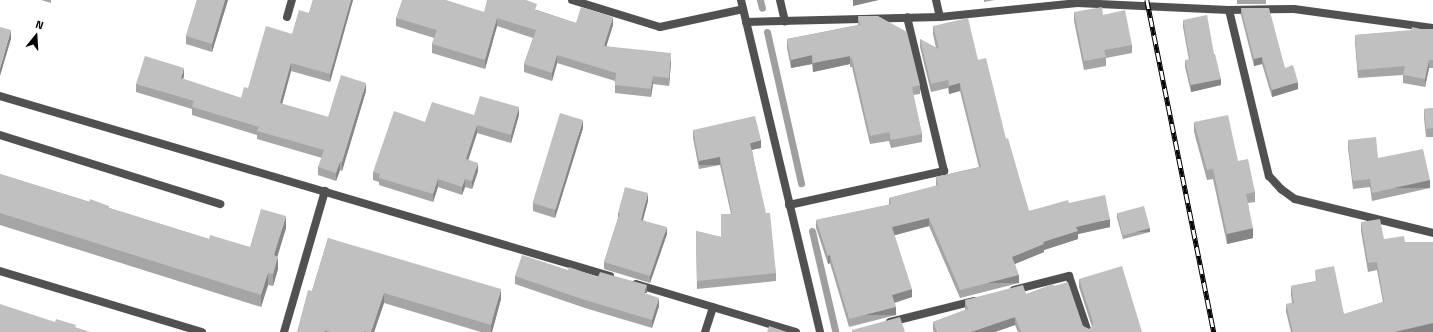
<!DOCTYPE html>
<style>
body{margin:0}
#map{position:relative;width:1433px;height:332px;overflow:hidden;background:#fff;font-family:"Titillium Web",sans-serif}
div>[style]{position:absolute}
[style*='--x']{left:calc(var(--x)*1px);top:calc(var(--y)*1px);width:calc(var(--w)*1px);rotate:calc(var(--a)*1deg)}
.stream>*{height:7px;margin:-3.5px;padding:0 3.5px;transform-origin:3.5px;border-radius:3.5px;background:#9f9f9f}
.lane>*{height:8px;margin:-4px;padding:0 4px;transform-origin:4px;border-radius:4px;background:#515151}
.street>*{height:8px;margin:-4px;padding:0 4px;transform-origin:4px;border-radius:4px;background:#515151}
.rail>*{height:4.5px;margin-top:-2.25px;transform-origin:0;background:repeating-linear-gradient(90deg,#fff 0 9px,#000 0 18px);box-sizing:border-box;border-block:1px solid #000}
.wall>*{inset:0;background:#a5a5a5;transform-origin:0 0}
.shaded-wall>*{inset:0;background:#868686;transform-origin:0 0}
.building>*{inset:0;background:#c0c0c0;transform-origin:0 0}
span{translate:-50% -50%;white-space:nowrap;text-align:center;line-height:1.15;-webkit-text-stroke:3px #fff;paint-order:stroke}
.north{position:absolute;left:16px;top:16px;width:40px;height:40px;-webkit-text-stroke:3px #fff;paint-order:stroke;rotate:18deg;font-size:11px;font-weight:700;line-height:16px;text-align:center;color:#000}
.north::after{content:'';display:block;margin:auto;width:14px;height:18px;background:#000;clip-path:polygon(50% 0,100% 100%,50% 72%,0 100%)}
</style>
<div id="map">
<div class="stream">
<i style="--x:760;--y:0;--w:8;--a:76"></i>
<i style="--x:767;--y:32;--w:155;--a:77.3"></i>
<i style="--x:812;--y:231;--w:102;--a:76.9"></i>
</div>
<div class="lane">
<i style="--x:1229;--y:10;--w:65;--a:-0.9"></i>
<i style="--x:1294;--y:9;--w:140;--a:7.8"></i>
<i style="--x:0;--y:135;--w:231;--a:17.4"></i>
<i style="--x:1014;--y:290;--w:57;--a:-14.3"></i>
<i style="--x:1069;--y:276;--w:59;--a:71.3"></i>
<i style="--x:890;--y:322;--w:87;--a:-14"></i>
</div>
<div class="street">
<i style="--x:572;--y:0;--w:92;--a:17.1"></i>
<i style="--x:660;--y:27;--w:85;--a:-12.2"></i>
<i style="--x:741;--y:0;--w:341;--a:76.6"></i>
<i style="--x:780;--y:0;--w:22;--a:77"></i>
<i style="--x:936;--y:0;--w:17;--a:77"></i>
<i style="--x:287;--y:17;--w:18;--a:-74"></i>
<i style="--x:746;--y:22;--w:194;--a:-1.5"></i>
<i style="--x:940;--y:17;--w:138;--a:-5.8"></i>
<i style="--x:1077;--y:3;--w:152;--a:2.6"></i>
<i style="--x:1229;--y:10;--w:171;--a:76.5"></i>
<i style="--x:1269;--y:176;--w:18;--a:47"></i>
<i style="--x:1281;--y:189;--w:17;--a:36"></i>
<i style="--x:1295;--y:199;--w:142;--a:13.8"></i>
<i style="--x:0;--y:96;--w:636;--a:16.44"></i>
<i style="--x:789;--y:205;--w:159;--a:-12.4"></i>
<i style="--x:944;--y:171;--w:158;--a:-103.5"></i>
<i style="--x:0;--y:271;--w:211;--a:16.8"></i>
<i style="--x:636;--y:284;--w:167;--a:16.7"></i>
<i style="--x:284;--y:332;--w:147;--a:-73.8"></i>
<i style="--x:705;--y:332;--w:26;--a:-72"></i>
</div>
<div class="rail">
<i style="--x:1147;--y:0;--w:339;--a:78.6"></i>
</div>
<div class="wall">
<i style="clip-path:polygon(41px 0,51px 0,51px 3px)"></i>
<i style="clip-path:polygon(197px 0,228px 0,212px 52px,186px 44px,186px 36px)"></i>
<i style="clip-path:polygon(313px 0,353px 0,330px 82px,291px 71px,282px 104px,328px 117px,366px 91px,342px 171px,340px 170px,336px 181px,318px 175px,318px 167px,322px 158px,257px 139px,257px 135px,192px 115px,192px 109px,136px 92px,136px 84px,184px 76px,183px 79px,241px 98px,248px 88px,309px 13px)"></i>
<i style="clip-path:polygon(984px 0,995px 0,984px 2px)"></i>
<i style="left:1237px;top:0;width:29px;height:4px"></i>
<i style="clip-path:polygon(1241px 8px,1285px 68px,1298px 89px,1272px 97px,1262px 64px,1254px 66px,1241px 15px)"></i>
<i style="clip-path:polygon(537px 10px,576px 23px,613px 25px,606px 46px,671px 62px,669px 86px,653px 84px,651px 97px,615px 93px,615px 81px,557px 63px,552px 81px,524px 72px,524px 64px,533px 38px,497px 26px,485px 69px,432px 53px,432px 44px,434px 38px,396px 26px,396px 18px,484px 12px)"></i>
<i style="clip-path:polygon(1074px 12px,1103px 15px,1132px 45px,1132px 53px,1106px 58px,1106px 66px,1084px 70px,1074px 21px)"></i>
<i style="clip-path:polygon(858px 16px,920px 85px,920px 94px,913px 95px,922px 134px,922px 142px,891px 148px,889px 141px,870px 144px,852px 67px,850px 67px,850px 64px,813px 72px,812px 64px,791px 68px,787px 48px,787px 39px,858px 25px)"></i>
<i style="clip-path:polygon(1183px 20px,1214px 54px,1221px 85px,1191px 92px,1185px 67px,1185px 60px,1189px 60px,1183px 27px)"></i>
<i style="clip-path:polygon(933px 26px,978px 60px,1006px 139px,1029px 211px,1069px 203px,1110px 227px,1078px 234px,1078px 239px,1044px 250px,1044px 252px,1015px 264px,1019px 283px,960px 298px,929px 226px,894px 235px,912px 297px,895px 303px,896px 315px,849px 327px,830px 263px,828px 264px,816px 228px,816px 220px,889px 205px,889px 198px,936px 186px,936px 177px,979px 167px,960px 91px,949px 94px,948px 88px,931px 92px,920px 47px,920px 39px,936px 48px,933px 34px)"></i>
<i style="clip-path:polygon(1433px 29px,1433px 68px,1429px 68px,1425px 87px,1403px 83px,1403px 75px,1358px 78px,1355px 43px,1355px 35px)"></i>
<i style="clip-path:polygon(1433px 108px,1433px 137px,1426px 137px,1424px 118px,1424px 109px)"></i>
<i style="clip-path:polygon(474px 115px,519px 115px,511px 143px,477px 133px,468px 160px,478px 171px,472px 189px,465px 187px,462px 195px,438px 187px,433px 202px,379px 185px,379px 182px,373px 180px,373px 172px,425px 122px)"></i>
<i style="clip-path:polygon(1194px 122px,1238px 161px,1255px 192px,1255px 202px,1248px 203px,1253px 238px,1227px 244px,1213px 179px,1207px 180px,1194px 132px)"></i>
<i style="clip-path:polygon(583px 128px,555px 218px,533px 211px,533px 203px)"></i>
<i style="clip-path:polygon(693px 130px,761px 148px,752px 150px,776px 273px,776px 281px,697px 289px,696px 231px,721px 237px,731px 214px,720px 165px,699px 169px,693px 138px)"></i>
<i style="clip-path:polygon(1348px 140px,1378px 158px,1430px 188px,1372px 201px,1370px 187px,1353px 189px,1348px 148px)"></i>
<i style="clip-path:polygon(0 174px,209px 239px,250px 247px,286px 228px,277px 256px,278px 269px,273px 286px,268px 285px,261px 307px,0 225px)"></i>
<i style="clip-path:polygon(648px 201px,643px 220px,667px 234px,650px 283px,604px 269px,604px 262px,618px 218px,618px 213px)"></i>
<i style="clip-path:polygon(1117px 213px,1150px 232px,1123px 239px,1117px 218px)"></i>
<i style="clip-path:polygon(1361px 222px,1384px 239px,1405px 242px,1433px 242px,1433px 332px,1291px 332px,1286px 312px,1286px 304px,1292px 303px,1291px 295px,1291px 286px,1316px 281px,1315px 270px,1344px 314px,1383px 302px,1377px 270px,1368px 272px,1361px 231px)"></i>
<i style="clip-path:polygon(328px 238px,501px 299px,492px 332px,481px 332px,384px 303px,374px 332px,297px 332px,312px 291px)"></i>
<i style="clip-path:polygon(568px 270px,646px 294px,659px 306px,652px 328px,585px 308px,515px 284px,515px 276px)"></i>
<i style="clip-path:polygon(1079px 279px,1142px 332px,1018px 332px,1015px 325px,995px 332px,934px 332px,933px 330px,933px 322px,965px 310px,965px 300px,1026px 294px,1054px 286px,1083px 326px,1089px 329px,1092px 327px,1079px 287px)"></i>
</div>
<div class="shaded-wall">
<i style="clip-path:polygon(225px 0,228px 0,212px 52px,212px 44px)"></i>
<i style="clip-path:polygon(351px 0,353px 0,330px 82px,330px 74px)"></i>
<i style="clip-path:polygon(853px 0,879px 0,853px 6px)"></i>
<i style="clip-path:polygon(613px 17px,613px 25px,604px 54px,604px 46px)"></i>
<i style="clip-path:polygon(497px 18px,497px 26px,485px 69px,485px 60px)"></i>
<i style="clip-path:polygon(11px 30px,11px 39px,0 76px,0 68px)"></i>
<i style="clip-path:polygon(671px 53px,671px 62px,669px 86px,669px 78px)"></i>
<i style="clip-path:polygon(557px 55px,557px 63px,552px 81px,552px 73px)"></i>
<i style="clip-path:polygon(812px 55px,812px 64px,791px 68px,791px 60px)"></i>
<i style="clip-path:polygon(850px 56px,850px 64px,813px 72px,813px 63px)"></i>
<i style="clip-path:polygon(1262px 57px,1262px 64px,1254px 66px,1254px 59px)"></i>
<i style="clip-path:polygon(1429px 60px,1429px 68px,1425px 87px,1425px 79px)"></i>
<i style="clip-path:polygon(291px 63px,291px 71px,280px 112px,280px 103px)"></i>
<i style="clip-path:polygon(184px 68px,184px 76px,181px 86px,181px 78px)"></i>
<i style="clip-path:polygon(653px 76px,653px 84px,651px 97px,651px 89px)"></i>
<i style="clip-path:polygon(1221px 79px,1221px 85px,1191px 92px,1191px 85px)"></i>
<i style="clip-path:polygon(1298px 82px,1298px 89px,1272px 97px,1272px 90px)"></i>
<i style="clip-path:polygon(366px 83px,366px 91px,342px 171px,342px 162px)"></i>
<i style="clip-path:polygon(960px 83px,960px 91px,949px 94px,949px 86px)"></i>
<i style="clip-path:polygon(519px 107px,519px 115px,511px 143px,511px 135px)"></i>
<i style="clip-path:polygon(583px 120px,583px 128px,555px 218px,555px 210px)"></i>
<i style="clip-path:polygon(477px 125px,477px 133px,466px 167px,466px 159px)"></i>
<i style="clip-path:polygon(761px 140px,761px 148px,750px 150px,750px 143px)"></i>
<i style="left:720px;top:157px;width:8px;height:21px;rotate:90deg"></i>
<i style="clip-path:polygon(340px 162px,340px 170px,336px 181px,336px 173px)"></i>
<i style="clip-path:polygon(478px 163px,478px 171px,472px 189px,472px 181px)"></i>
<i style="clip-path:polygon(438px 179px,438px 187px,433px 202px,433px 194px)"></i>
<i style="clip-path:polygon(465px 179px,465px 187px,462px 195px,462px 187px)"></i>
<i style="left:1430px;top:180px;width:8px;height:59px;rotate:90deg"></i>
<i style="clip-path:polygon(648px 193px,648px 201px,641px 227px,641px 220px)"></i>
<i style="clip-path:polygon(286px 216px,286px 228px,274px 268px,274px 255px)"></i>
<i style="clip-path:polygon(929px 218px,929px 226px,892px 236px,892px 227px)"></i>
<i style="clip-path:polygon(1110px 219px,1110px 227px,1078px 234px,1078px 239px,1044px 250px,1044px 252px,1012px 265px,1012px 257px,1076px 227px)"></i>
<i style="clip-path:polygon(667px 227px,667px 234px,650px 283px,650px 276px)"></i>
<i style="left:1150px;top:228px;width:4px;height:28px;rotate:90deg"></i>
<i style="clip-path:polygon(1253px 228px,1253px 238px,1227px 244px,1227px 234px)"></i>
<i style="clip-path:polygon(830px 255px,830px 263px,828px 264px,828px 256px)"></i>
<i style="clip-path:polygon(278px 257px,278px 269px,273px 286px,273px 274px)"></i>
<i style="clip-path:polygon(268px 273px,268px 285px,261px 307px,261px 295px)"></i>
<i style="left:1019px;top:275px;width:8px;height:61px;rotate:90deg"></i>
<i style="clip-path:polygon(647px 285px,647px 293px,644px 293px)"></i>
<i style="clip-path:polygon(501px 289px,501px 299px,492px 332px,491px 332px,491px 325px)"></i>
<i style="clip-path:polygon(912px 289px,912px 297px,892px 303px,892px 295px)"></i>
<i style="clip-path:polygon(384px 293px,384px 303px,374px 332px,371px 332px)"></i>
<i style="clip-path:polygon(659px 298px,659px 306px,652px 328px,652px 320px)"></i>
<i style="left:896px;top:307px;width:8px;height:49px;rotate:90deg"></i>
<i style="clip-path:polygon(1015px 317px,1015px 325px,995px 332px,971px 332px)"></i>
<i style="clip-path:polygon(1433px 323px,1433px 332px,1394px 332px)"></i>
</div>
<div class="building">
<i style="clip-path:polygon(197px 0,225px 0,212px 44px,186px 36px)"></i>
<i style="clip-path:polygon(313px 0,351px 0,330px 74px,291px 63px,280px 103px,328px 117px,341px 75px,366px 83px,342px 162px,340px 162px,336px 173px,318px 167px,324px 150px,257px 131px,259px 127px,192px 107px,194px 101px,136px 84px,145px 56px,184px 68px,181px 78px,241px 98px,244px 87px,248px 88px,266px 26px,292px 34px,299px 10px,309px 13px)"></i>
<i style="clip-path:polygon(402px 0,446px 0,484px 12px,487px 0,526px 0,537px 4px,535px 10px,576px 23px,581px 7px,613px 17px,604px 46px,671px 53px,669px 78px,653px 76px,651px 89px,615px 85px,616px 73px,557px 55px,552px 73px,524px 64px,536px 30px,497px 18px,485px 60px,432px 44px,437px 30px,396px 18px)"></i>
<i style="clip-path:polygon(1102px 7px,1103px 15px,1125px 10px,1132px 45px,1104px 50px,1106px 57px,1084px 61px,1074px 12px)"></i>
<i style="clip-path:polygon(1241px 8px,1269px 8px,1285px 68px,1293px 65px,1298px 82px,1272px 90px,1262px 57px,1254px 59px)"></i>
<i style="clip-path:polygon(1207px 15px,1214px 54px,1215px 54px,1221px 79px,1191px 85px,1185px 60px,1190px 59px,1183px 20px)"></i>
<i style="clip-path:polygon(858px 16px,878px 16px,907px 32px,920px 85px,912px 87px,922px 134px,891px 140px,889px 132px,870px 136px,852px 58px,850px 59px,850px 56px,813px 63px,812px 55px,791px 60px,787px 39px,860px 25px)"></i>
<i style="clip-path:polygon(968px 18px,978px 60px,986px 58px,1006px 139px,1008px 138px,1029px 211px,1068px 200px,1069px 203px,1105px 195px,1110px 219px,1076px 227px,1078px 231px,1043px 242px,1044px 244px,1012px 257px,1019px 275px,960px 290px,929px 218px,892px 227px,912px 289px,892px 295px,896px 307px,849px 319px,830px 255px,828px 256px,816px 220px,891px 204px,889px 198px,938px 185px,936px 177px,981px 167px,960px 83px,949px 86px,948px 80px,931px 84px,920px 39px,939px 49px,933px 26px)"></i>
<i style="clip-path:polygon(0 27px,11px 30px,0 68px)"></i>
<i style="clip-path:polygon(1412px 27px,1421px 29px,1433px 29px,1433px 60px,1429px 60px,1425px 79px,1403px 75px,1405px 66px,1358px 70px,1355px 35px,1411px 30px)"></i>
<i style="clip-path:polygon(480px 96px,519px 107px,511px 135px,477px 125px,466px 159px,478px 163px,472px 181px,465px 179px,462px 187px,438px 179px,433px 194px,379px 178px,380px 174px,373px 172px,394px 111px,425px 122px,432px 102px,474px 115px)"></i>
<i style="clip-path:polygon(1433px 108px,1433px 128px,1426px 129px,1424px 109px)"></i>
<i style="left:560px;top:113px;width:24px;height:94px;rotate:17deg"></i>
<i style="clip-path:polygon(1228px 115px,1238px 161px,1248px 159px,1255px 192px,1246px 194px,1253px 228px,1227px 234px,1213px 169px,1207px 170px,1194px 122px)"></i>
<i style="clip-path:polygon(755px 116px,761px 140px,750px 143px,766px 213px,770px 213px,776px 273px,697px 281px,696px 231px,721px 237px,721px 214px,732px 214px,720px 157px,699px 161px,693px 130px)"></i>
<i style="clip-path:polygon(1376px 137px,1378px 158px,1423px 149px,1430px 180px,1372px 193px,1370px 179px,1353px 181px,1348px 140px)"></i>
<i style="clip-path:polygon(0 174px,89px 202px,90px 199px,109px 206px,109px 208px,209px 239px,210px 235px,250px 247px,261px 209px,286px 216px,274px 255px,278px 257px,273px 274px,268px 273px,261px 295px,0 213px)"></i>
<i style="clip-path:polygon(625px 187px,648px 193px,641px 220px,667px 227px,650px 276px,604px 262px,620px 213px,618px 213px)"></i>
<i style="left:1144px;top:206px;width:23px;height:28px;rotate:75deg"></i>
<i style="clip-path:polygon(1380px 219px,1384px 239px,1404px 236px,1405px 242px,1433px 242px,1433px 323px,1394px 332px,1293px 332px,1286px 304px,1294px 303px,1291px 286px,1317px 281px,1315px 270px,1334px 266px,1344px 314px,1384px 302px,1377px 262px,1368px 263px,1361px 222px)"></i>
<i style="clip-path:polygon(328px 238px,501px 289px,491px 325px,384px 293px,371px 332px,368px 332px,364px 331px,364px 332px,330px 332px,325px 330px,324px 332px,297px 332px,308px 290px,312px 291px)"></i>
<i style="clip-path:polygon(522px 255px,568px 270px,569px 267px,598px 277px,600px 272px,647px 285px,644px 293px,659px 298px,652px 320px,585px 300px,515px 276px)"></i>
<i style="clip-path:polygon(1122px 266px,1142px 332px,1021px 332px,1015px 317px,971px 332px,937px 332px,933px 322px,968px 309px,965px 300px,1023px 285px,1026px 294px,1053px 284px,1054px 286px,1068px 282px,1083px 326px,1089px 329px,1092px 327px,1093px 322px,1079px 279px)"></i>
<i style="clip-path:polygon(0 304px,55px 322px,56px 319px,76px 325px,75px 327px,90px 332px,0 332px)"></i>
<i style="clip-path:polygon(900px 317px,905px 332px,852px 332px,852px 330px)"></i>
<i style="clip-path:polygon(769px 326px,787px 332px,767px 332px)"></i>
</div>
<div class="north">N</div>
</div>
